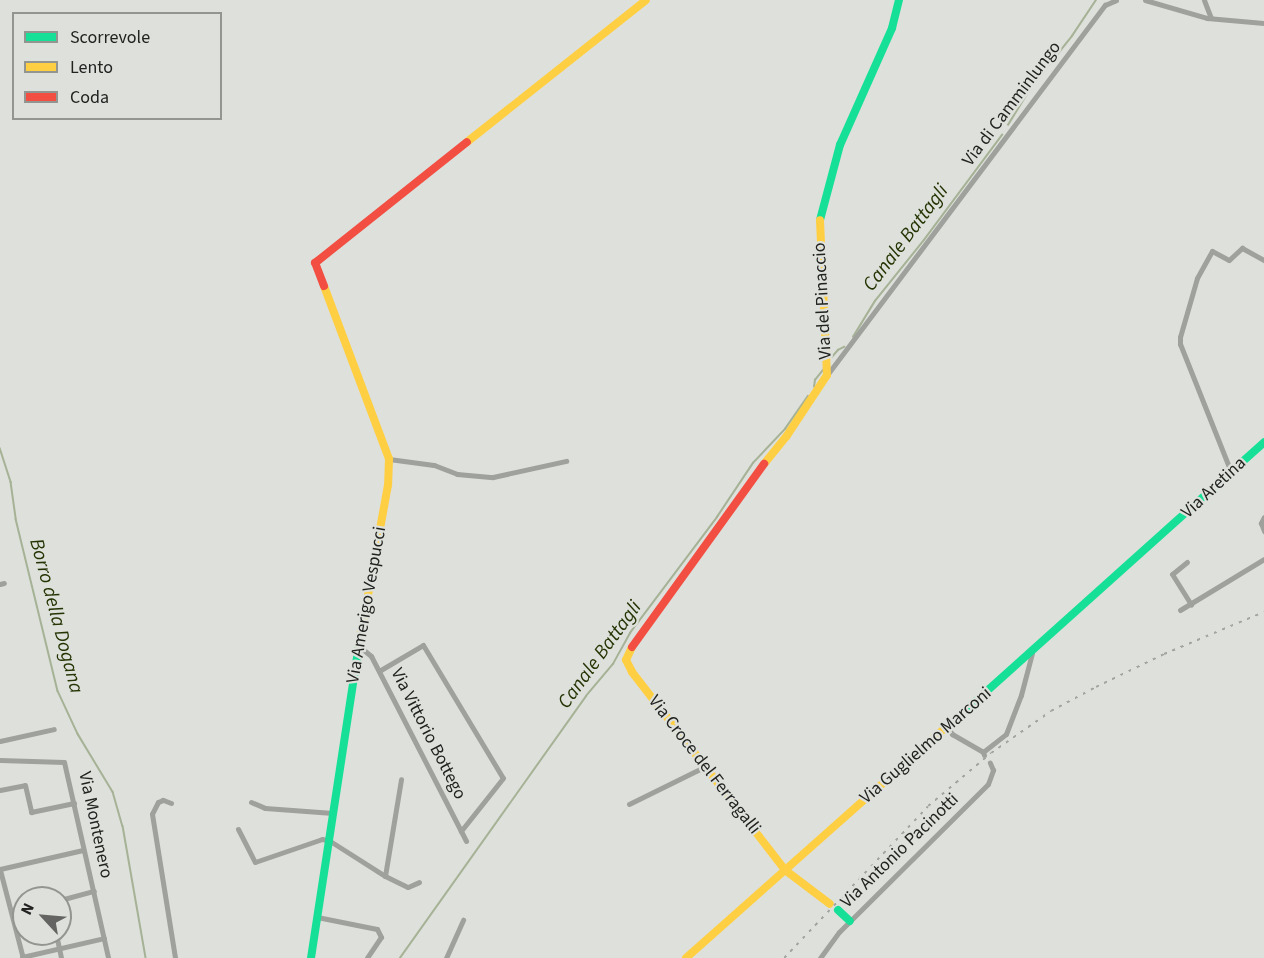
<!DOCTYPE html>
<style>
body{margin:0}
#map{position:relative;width:1264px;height:958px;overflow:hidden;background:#dee0dc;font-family:"Source Sans 3",sans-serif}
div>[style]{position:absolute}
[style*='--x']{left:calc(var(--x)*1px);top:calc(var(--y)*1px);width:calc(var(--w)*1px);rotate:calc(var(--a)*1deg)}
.stream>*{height:1.5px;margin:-0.75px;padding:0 0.75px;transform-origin:0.75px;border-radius:0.75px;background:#a6b295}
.street>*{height:5px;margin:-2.5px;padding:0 2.5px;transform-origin:2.5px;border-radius:2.5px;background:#9fa19c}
.fast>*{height:8px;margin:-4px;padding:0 4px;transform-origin:4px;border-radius:4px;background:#16e098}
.slow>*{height:8px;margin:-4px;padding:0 4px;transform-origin:4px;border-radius:4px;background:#ffcf43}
.jam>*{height:8px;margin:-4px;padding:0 4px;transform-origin:4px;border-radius:4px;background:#f24e42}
.rail>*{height:1.5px;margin-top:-0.75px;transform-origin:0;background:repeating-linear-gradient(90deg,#a2a4a0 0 3px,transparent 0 9px)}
span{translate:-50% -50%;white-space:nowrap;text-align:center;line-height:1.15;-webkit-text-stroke:4.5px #dee1db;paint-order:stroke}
.street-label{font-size:18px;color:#222321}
.water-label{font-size:20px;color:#253404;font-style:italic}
.legend{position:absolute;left:12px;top:12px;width:210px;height:108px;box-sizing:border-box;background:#dee1db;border:2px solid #939591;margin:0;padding:8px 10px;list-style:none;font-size:18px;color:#222321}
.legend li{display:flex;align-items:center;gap:12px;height:30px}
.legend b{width:30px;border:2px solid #939591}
.north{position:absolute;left:12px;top:886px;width:60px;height:60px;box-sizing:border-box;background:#dee1db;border:2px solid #939591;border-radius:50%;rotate:296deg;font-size:16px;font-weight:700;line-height:24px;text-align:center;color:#222321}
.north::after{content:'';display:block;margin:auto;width:21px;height:27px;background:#646562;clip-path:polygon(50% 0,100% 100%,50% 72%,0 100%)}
</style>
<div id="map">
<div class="stream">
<i style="--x:1008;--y:125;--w:46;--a:-58.4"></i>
<i style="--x:1032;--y:86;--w:64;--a:-51.3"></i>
<i style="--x:1072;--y:36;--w:43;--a:-56.3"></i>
<i style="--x:853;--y:337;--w:42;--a:-58.6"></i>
<i style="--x:875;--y:301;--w:78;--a:-51.2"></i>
<i style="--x:924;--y:240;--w:131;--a:-53.4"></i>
<i style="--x:832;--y:357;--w:9;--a:-49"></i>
<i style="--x:838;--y:350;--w:7;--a:-27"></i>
<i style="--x:814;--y:387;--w:7;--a:-82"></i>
<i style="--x:815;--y:380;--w:13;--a:-51"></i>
<i style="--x:0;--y:448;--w:36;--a:72"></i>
<i style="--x:11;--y:482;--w:37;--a:82"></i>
<i style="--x:16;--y:519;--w:177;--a:76.3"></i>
<i style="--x:58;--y:691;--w:47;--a:65.1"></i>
<i style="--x:78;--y:734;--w:68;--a:58.9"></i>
<i style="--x:113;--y:792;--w:35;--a:74"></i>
<i style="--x:123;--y:826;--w:134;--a:80.1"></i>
<i style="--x:400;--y:958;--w:321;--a:-54.6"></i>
<i style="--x:586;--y:696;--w:42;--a:-49.8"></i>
<i style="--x:613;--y:664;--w:35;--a:-61"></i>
<i style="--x:630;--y:633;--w:145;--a:-53.1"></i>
<i style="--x:717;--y:517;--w:65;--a:-56.3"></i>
<i style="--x:753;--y:463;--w:47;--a:-46.7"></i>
<i style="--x:785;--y:429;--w:40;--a:-55.1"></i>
</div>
<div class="street">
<i style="--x:1145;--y:0;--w:65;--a:16.2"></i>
<i style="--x:1207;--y:18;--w:57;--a:5"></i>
<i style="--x:1204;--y:0;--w:19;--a:69"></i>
<i style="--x:827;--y:375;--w:463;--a:-53.1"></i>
<i style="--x:1105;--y:5;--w:12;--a:-24"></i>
<i style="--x:389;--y:459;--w:45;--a:7.6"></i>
<i style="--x:434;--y:465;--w:25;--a:21"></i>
<i style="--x:457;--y:474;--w:36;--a:5"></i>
<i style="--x:493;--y:477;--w:75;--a:-12.4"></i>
<i style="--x:1231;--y:472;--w:138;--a:-111.7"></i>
<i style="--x:1180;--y:344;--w:7;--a:-90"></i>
<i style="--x:1180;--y:337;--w:61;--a:-73.9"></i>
<i style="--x:1197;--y:278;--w:31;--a:-61"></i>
<i style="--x:1212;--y:251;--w:19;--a:28"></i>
<i style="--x:1229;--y:260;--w:18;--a:-43"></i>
<i style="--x:1242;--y:248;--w:25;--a:29"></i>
<i style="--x:1264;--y:517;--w:7;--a:117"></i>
<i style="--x:1261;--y:523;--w:9;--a:69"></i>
<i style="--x:1187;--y:562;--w:19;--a:141"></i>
<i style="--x:1172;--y:574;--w:36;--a:58"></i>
<i style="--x:0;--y:584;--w:4;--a:-14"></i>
<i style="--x:1180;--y:610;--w:98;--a:-31.3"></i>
<i style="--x:359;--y:646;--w:16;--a:40"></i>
<i style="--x:371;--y:656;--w:208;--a:62.8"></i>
<i style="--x:379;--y:671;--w:51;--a:-30.6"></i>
<i style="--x:423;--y:645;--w:155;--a:59"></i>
<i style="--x:503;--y:778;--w:68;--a:128.4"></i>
<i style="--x:947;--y:727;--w:9;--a:54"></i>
<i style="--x:952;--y:734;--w:36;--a:30"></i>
<i style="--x:0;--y:741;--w:55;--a:-12.5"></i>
<i style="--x:984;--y:755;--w:3;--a:-108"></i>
<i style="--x:983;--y:752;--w:29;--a:-38"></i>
<i style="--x:1006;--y:734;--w:42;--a:-69"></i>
<i style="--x:1021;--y:695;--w:43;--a:-75.3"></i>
<i style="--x:0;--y:760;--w:64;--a:1.8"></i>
<i style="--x:64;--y:762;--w:201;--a:77.3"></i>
<i style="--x:0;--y:790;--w:25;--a:-11"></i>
<i style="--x:25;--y:785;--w:28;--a:77"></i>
<i style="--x:31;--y:812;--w:44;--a:-11.8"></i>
<i style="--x:251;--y:802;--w:15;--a:23"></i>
<i style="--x:265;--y:808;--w:68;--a:4.2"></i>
<i style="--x:171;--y:803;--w:9;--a:-159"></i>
<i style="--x:163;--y:800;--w:5;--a:158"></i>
<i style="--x:158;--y:802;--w:13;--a:117"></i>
<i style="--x:152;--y:814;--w:146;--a:80.9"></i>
<i style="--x:629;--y:804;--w:86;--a:-26.3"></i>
<i style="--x:238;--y:829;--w:37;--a:63"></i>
<i style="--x:255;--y:862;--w:71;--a:-18.9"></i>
<i style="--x:322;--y:839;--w:8;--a:14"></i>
<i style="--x:330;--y:841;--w:65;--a:32.5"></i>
<i style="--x:385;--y:876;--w:25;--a:26"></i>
<i style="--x:408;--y:887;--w:12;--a:-24"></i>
<i style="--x:0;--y:869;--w:85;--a:-12.9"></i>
<i style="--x:0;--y:870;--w:91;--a:75.4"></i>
<i style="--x:385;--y:876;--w:98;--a:-80.6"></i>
<i style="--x:60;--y:900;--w:35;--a:-15"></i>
<i style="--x:317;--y:917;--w:61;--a:11.3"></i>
<i style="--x:377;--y:929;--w:9;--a:63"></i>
<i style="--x:381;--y:937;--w:25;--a:124"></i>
<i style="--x:56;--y:934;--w:25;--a:78"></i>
<i style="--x:22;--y:957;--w:84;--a:-13"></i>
<i style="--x:446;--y:958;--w:42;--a:-65.9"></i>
<i style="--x:820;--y:958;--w:32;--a:-54"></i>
<i style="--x:839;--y:932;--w:210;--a:-44.8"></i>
<i style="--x:988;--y:784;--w:15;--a:-70"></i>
<i style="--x:993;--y:770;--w:8;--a:-113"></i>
</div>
<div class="fast">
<i style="--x:820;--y:220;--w:78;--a:-75.1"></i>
<i style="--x:840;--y:145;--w:128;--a:-66"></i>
<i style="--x:892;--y:28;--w:29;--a:-76"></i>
<i style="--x:959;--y:716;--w:410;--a:-41.9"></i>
<i style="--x:838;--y:910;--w:16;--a:43"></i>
<i style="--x:311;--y:958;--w:317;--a:-81.3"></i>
</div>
<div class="slow">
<i style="--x:467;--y:142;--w:228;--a:-38.4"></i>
<i style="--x:324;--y:286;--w:185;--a:69.4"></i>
<i style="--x:389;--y:459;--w:26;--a:92"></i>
<i style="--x:388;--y:485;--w:163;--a:100.3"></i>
<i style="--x:764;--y:464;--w:35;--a:-51"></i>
<i style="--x:786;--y:437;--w:74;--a:-56.5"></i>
<i style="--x:827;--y:375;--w:155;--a:-92.6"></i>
<i style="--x:632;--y:647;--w:14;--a:115"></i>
<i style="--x:626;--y:660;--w:13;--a:63"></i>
<i style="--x:632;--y:672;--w:250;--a:52.3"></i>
<i style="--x:785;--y:870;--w:56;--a:37.1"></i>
<i style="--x:686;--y:958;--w:365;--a:-41.6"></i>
</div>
<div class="jam">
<i style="--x:324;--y:286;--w:25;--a:-111"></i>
<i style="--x:315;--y:263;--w:194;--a:-38.5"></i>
<i style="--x:632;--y:647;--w:226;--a:-54.2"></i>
</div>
<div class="rail">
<i style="--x:784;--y:958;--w:209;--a:-46.5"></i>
<i style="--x:928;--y:806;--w:82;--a:-40.1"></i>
<i style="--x:991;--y:753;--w:73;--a:-35"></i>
<i style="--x:1051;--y:711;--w:51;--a:-28.1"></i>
<i style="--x:1096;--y:687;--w:76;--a:-25.9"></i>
<i style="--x:1164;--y:654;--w:108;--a:-22.8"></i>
</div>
<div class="street-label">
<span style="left:1012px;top:104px;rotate:-53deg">Via di Camminlungo</span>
<span style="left:823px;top:301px;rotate:-93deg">Via del Pinaccio</span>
<span style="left:1214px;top:488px;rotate:-43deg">Via Aretina</span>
<span style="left:367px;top:605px;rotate:-80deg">Via Amerigo Vespucci</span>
<span style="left:428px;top:734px;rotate:63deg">Via Vittorio Bottego</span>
<span style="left:926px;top:746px;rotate:-41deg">Via Guglielmo Marconi</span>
<span style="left:704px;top:765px;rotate:52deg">Via Croce del Ferragalli</span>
<span style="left:95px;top:825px;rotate:78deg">Via Montenero</span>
<span style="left:900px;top:851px;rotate:-44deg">Via Antonio Pacinotti</span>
</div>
<div class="water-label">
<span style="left:906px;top:238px;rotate:-53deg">Canale Battagli</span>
<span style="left:56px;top:616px;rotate:75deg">Borro della Dogana</span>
<span style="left:600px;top:655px;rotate:-54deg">Canale Battagli</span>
</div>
<ul class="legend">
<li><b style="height:8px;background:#16e098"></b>Scorrevole</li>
<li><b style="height:8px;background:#ffcf43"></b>Lento</li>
<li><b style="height:8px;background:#f24e42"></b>Coda</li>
</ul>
<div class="north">N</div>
</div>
